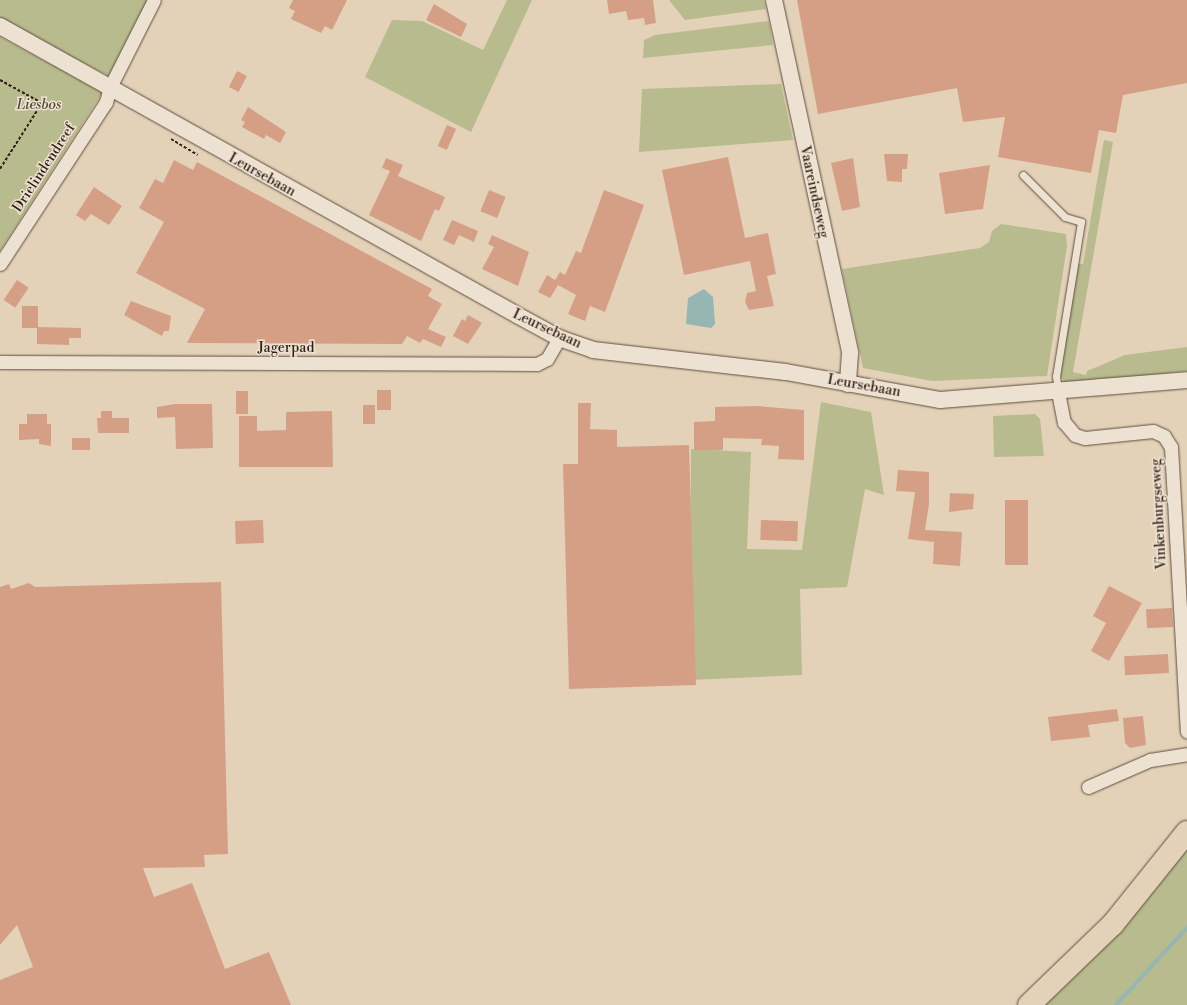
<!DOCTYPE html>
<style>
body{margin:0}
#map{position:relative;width:1187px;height:1005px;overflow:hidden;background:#e4d2b8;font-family:"Libre Bodoni",serif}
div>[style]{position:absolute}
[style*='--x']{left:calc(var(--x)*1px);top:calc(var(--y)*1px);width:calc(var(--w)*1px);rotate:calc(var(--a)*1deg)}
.green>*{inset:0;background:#b7bb8d}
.water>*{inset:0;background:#96b6b3}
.stream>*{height:3.5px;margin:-1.75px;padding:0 1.75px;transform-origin:1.75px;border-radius:1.75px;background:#96b6b3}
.building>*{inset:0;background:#d59f86;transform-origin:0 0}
.path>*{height:2px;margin-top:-1px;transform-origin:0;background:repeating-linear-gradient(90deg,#311f15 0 3px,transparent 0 5px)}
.roads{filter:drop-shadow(0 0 1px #5e4c3e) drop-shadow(0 0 1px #5e4c3e)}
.service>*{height:7px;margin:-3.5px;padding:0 3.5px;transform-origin:3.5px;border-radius:3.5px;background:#ede2d1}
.minor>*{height:13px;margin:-6.5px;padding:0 6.5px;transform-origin:6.5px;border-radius:6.5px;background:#ede2d1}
.tertiary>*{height:16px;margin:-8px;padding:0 8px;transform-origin:8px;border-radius:8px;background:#ede2d1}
.motorway>*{height:22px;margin:-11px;padding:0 11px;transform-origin:11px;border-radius:11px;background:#e4d2b8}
span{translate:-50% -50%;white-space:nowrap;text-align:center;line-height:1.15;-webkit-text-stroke:3px #ede2d1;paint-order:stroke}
.park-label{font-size:14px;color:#524633;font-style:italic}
.street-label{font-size:14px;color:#311f15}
</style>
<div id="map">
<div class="green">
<i style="clip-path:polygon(0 0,151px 0,109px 76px,0 20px)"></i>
<i style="clip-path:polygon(507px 0,532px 0,471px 132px,365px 77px,392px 20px,422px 21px,483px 50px)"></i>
<i style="clip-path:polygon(669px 0,764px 0,766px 9px,685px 20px)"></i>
<i style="clip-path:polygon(769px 21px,773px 45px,643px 58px,644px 40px,655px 35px)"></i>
<i style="clip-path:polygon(0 37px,103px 92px,0 251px)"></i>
<i style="clip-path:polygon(781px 84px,793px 140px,639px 152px,642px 89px)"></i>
<i style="clip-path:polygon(1104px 140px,1113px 142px,1073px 372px,1086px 375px,1087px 371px,1125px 355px,1187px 347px,1187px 371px,1066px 385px,1061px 376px,1061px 367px,1077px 264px,1083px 264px)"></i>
<i style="clip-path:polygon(1001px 224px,1066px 234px,1067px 246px,1047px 376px,932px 381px,863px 368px,842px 269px,980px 248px,989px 242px,992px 231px)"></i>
<i style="clip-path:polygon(821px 402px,871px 412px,884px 495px,865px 489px,847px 587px,800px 589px,802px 675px,690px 680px,691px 449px,751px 452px,747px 549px,802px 550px)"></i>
<i style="clip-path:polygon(1035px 414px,1040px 419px,1044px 456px,994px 457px,993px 416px)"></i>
<i style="clip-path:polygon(1187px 848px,1187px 1005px,1042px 1005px,1120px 931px)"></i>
</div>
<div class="water">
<i style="clip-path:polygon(704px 289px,713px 297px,715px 324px,711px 328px,686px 324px,688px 298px)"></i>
</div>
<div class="stream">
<i style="--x:1116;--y:1005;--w:105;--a:-47.3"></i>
</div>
<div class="building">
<i style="clip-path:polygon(293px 0,347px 0,332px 30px,325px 26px,321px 33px,291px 19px,295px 11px,289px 8px)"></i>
<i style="clip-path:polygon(607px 0,653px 0,656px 23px,645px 25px,644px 18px,628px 20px,626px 11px,609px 14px)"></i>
<i style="clip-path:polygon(797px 0,1187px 0,1187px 83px,1123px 95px,1116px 133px,1099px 130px,1091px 173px,998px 157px,1005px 117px,963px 122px,957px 88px,818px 114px)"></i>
<i style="clip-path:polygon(434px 4px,467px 24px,461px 37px,426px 20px)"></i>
<i style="left:237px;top:71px;width:11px;height:18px;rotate:27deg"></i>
<i style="clip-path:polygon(248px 107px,286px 132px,280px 143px,266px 135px,264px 139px,242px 127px,245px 122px,241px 120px)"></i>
<i style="left:447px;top:125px;width:10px;height:23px;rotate:24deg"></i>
<i style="clip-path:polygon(884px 154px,908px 154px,907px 169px,902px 169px,902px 182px,887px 181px)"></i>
<i style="clip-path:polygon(728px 157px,745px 238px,768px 233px,776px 274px,767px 276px,774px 306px,749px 310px,745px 302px,747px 293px,756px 291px,750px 261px,684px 275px,662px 170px)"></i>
<i style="clip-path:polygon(386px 158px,403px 165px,398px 176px,445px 197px,439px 211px,435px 209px,421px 241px,369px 215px,390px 171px,382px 168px)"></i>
<i style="clip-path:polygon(853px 158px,860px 207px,842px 211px,831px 163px)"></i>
<i style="clip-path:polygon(174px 160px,193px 170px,197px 162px,432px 289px,428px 296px,442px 304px,428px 329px,446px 337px,441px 347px,423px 339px,420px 343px,407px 336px,402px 344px,187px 343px,205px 309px,136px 273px,164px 222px,139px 208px,155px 179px,163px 183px)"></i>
<i style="clip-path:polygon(990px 165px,983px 209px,945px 214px,939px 173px)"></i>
<i style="clip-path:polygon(94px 187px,122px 206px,109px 225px,91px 214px,85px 221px,76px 215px)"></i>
<i style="left:489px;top:190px;width:18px;height:23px;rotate:22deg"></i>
<i style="clip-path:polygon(604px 190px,644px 205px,605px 312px,590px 306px,585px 321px,568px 314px,576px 295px,558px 285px,550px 298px,538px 292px,547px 275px,555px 280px,560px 272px,565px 275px,576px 251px,581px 253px)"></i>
<i style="clip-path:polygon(452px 220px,478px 231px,474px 242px,459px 235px,454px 245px,443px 240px)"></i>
<i style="clip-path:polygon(492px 235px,529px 252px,518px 286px,482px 269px,494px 247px,488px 244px)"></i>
<i style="left:17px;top:280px;width:14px;height:24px;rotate:34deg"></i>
<i style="clip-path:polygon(131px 301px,171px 316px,169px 331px,164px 331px,162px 336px,124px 315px)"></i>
<i style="clip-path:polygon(22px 306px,38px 306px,38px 327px,81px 328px,81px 338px,69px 338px,69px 345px,37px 344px,37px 328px,22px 328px)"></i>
<i style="clip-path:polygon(468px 315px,482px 323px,468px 344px,453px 336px,462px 319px,465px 321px)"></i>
<i style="left:377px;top:390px;width:14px;height:20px"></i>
<i style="left:236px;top:391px;width:12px;height:23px"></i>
<i style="clip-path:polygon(578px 403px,591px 403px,590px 429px,617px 430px,617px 447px,689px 445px,696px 685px,569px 689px,563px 464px,578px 464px)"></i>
<i style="clip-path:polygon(175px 404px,212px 404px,213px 448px,176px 449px,175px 417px,157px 418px,157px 407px)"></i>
<i style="left:363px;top:405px;width:12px;height:19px"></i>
<i style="clip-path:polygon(757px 406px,804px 410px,804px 460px,778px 459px,779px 446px,761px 445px,762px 439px,723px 438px,723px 450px,694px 450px,694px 422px,715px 421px,715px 407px)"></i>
<i style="clip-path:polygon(101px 411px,112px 411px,112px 418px,129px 418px,129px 433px,98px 433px,97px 418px,101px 418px)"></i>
<i style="clip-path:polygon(332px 411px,333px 467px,239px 467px,239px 416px,257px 416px,257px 431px,286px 430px,286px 412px)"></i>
<i style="clip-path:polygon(27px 414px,47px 414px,47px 424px,51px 424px,51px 446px,39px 444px,39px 439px,19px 440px,19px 424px,27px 424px)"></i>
<i style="left:90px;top:438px;width:12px;height:18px;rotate:90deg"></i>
<i style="clip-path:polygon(898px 470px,929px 472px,929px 504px,925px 530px,962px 532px,960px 566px,933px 564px,934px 542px,908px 539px,915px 492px,896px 491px)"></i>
<i style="clip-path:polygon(950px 493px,974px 494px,973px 509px,949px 512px)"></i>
<i style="left:1005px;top:500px;width:23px;height:65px"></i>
<i style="left:263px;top:520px;width:23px;height:28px;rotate:88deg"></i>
<i style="left:761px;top:520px;width:37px;height:20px;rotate:2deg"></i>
<i style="clip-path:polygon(221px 582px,228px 854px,204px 855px,205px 867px,143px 868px,154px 897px,192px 883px,225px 969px,269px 952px,291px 1005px,0 1005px,0 980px,33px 967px,17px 925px,0 945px,0 587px,9px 584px,11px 589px,29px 583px,35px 587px)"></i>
<i style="clip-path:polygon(1109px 586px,1142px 603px,1109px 661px,1091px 651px,1106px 623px,1093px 616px)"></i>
<i style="left:1172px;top:608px;width:19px;height:26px;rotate:87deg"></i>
<i style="left:1168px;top:654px;width:19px;height:44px;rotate:87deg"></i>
<i style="clip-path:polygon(1117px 709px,1119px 721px,1088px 725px,1090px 737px,1051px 741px,1048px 717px)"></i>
<i style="clip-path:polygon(1143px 716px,1146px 745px,1130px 748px,1125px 743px,1123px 718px)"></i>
</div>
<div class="path">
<i style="--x:0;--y:80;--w:48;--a:28.7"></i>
<i style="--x:42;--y:103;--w:78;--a:122.5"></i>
<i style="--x:171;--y:139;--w:31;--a:31"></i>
</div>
<div class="roads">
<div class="service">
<i style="--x:1023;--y:175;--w:59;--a:45"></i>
<i style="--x:1065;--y:217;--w:17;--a:17"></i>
<i style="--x:1081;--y:222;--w:156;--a:99.2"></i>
<i style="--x:1056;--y:376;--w:15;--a:82"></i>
</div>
<div class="minor">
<i style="--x:0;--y:264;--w:194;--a:-56.8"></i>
<i style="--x:106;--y:102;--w:16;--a:-75"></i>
<i style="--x:110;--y:87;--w:97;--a:-63.2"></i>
<i style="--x:0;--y:362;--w:537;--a:0.21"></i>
<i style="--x:537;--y:364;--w:11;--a:-27"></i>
<i style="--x:547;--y:359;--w:24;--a:-60"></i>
<i style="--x:1058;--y:392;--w:31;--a:79"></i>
<i style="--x:1064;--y:422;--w:17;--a:50"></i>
<i style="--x:1075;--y:435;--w:10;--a:17"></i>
<i style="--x:1085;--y:438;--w:68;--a:-5.9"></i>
<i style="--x:1153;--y:431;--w:12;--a:24"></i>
<i style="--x:1164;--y:436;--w:13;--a:58"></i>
<i style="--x:1171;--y:447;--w:285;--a:86.8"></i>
<i style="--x:1088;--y:787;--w:68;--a:-23.5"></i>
<i style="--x:1150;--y:760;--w:37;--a:-9"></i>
</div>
<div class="tertiary">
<i style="--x:774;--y:0;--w:361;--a:77.8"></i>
<i style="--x:850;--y:353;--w:31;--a:94"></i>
<i style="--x:0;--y:26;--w:592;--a:29.2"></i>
<i style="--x:517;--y:315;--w:48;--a:28.7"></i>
<i style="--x:559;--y:338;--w:36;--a:19"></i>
<i style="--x:593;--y:350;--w:194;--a:6.5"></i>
<i style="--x:786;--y:372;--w:157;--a:10.3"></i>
<i style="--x:940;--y:400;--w:248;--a:-4.6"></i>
</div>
<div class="motorway">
<i style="--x:1029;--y:1005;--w:117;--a:-44"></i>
<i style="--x:1113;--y:924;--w:118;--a:-51.2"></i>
</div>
</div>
<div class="park-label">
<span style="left:39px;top:105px">Liesbos</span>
</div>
<div class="street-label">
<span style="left:44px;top:168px;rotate:-57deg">Drielindendreef</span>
<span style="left:262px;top:175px;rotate:29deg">Leursebaan</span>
<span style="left:814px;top:192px;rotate:78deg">Vaareindseweg</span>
<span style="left:547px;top:329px;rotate:25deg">Leursebaan</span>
<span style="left:286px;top:348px">Jagerpad</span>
<span style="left:864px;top:386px;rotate:10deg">Leursebaan</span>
<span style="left:1159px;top:514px;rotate:-93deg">Vinkenburgseweg</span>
</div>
</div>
